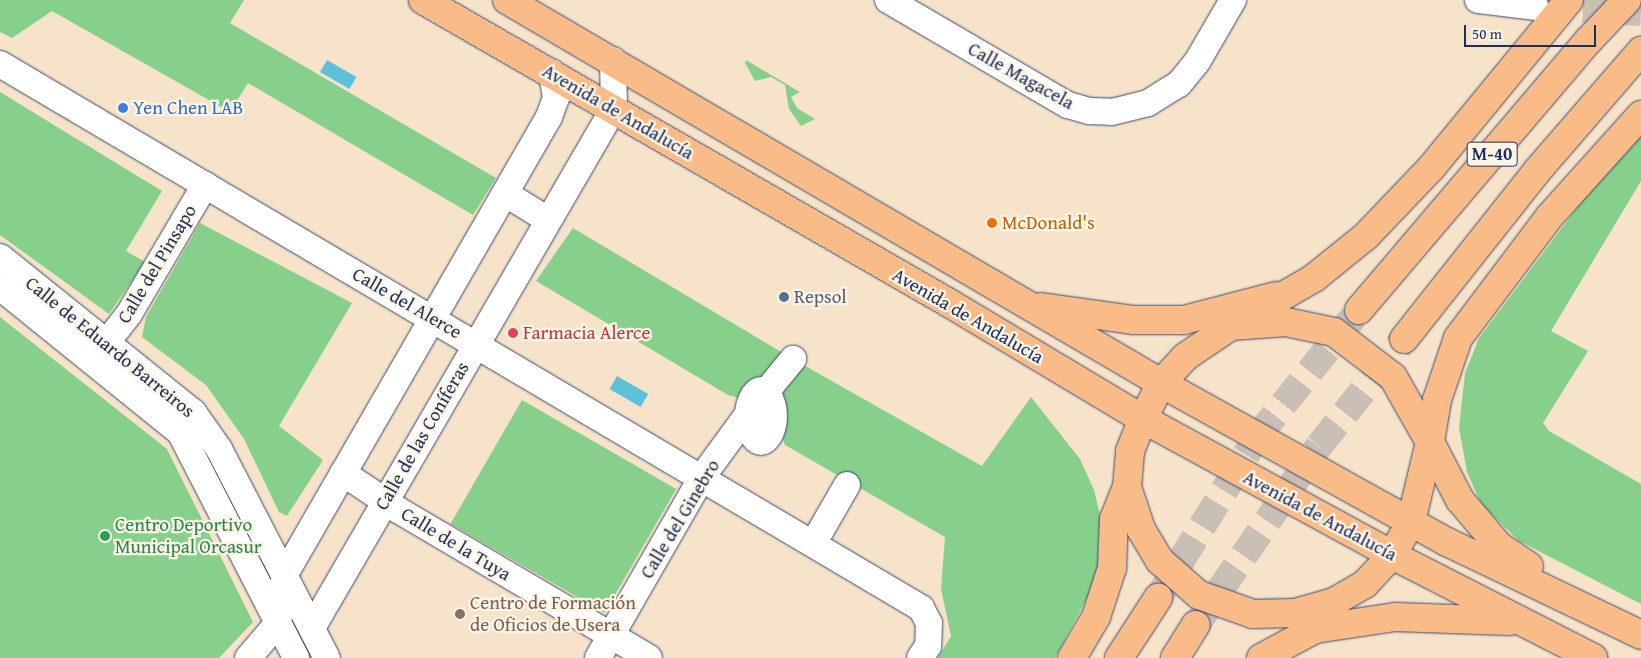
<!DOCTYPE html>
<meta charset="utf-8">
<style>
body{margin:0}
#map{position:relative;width:1641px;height:658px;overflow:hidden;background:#f6e3ca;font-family:"Gentium Book Plus",serif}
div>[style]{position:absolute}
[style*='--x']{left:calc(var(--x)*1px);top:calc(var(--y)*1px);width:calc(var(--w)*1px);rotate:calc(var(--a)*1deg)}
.green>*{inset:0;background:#87d08c;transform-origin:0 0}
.water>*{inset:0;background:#5cc2d9;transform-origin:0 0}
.minor-tunnel>*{height:26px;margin-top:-13px;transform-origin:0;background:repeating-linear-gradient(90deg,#cabfb4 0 26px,transparent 0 39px)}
.highway-tunnel>*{height:28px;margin-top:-14px;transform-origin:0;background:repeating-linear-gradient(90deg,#cabfb4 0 28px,transparent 0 42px)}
.roads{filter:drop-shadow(0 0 1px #3c4a6e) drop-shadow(0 0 1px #3c4a6e)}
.minor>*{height:26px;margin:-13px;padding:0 13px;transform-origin:13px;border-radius:13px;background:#fff}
.minor>.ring{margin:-13px;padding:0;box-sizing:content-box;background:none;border:26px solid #fff;border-radius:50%}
.major>*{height:28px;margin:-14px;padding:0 14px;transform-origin:14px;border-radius:14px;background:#f9bc89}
.highway>*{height:28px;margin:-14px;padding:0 14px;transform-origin:14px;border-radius:14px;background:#f9bc89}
.dots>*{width:14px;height:14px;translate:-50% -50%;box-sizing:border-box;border:2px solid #fcf5e5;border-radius:50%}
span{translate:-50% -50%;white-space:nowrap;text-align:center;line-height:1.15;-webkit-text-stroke:4.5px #fcf5e5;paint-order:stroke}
.shield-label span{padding:1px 4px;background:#fcf5e5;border:1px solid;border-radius:4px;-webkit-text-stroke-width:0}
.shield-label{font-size:18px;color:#1b2f5e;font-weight:700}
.street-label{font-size:19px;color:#1b2f5e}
.shop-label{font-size:19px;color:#366cbe}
.left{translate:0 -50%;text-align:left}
.food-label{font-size:19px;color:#c56008}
.service-label{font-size:19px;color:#4e5e75}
.health-label{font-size:19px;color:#be3a42}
.leisure-label{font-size:19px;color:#27864d}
.education-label{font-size:19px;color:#785e54}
.scale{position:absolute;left:1464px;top:25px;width:132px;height:22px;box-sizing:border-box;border:2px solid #1b2f5e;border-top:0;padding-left:6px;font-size:15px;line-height:18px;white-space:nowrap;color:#1b2f5e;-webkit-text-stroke:4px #fcf5e5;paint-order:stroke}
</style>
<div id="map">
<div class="green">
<i style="clip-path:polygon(0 0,244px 0,230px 23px,496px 178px,473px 215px,248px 83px,230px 112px,52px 11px,12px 38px,0 32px)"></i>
<i style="clip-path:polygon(746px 60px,800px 92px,791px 97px,797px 108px,815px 119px,801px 126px,789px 109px,785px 85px,771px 77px,755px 81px,745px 63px)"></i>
<i style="clip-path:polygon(0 92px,162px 191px,126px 251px,145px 262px,109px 314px,0 235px)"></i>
<i style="clip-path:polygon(1641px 131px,1641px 181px,1551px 331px,1588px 351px,1543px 423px,1549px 431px,1641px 484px,1641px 604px,1519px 541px,1481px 504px,1467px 472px,1459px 428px,1465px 373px,1479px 338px,1586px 196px)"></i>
<i style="clip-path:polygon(200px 223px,352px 303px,279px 426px,323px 460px,287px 516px,279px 512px,244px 439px,206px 385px,142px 337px,146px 317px)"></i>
<i style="clip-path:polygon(573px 228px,793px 359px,982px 466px,1031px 397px,1080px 459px,1094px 490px,1103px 527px,1099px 576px,1055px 658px,938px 658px,951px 636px,941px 589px,945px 537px,785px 445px,770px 407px,728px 395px,536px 281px)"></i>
<i style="clip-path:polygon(0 317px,167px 449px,253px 622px,219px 658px,0 658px)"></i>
<i style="left:522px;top:400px;width:178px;height:143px;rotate:30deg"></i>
</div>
<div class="water">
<i style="left:327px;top:60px;width:34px;height:14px;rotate:30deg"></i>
<i style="left:617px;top:376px;width:36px;height:15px;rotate:30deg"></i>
</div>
<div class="minor-tunnel">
<i style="--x:1544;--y:8;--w:97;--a:3"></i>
</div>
<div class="highway-tunnel">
<i style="--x:1158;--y:598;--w:189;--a:-58.4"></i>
<i style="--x:1257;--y:437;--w:163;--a:-51.2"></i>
<i style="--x:1196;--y:625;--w:217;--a:-55.5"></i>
<i style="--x:1319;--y:446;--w:137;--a:-51.5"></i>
</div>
<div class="roads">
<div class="minor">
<i style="--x:888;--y:0;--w:208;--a:30.3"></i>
<i style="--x:1068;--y:105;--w:22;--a:16"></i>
<i style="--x:1089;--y:111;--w:23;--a:2"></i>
<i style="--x:1112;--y:112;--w:37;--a:-14"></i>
<i style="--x:1148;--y:103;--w:36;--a:-32"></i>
<i style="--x:1179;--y:84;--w:28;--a:-51"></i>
<i style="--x:1197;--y:62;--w:72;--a:-59.9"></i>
<i style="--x:1478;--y:0;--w:58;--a:6.9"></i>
<i style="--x:0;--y:64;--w:1070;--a:30.57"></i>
<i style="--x:921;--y:608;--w:17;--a:62"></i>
<i style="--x:929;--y:623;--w:23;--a:92"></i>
<i style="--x:928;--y:646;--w:14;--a:124"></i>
<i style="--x:506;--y:194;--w:49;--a:31.8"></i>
<i style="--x:0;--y:257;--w:248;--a:38.8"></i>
<i style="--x:193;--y:412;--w:45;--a:54.9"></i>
<i style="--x:219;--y:449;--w:235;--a:62.7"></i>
<i style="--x:0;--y:287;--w:231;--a:38.9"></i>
<i style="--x:180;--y:432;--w:254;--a:62.8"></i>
<i style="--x:107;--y:342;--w:36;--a:-52"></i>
<i style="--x:129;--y:314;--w:150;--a:-59.5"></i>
<i class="ring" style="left:748px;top:390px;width:-4px;height:-4px"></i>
<i style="--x:766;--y:392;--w:43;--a:-50.7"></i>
<i style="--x:343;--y:473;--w:66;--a:33.9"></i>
<i style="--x:398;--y:510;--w:291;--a:30.5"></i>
<i style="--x:813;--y:544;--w:68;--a:-60"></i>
<i style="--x:278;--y:623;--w:49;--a:-81.9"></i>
<i style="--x:285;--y:574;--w:528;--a:-59.99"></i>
<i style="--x:549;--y:117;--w:20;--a:-70"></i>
<i style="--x:556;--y:98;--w:26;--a:-99"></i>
<i style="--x:312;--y:628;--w:601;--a:-59.85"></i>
<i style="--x:614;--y:108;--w:48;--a:-91.2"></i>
<i style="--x:248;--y:658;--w:46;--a:-49.4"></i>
<i style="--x:598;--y:658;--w:209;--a:-60.1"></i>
<i style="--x:702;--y:477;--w:83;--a:-53.8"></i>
</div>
<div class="major">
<i style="--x:423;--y:0;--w:607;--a:29.94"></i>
<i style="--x:949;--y:303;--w:226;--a:30.9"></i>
<i style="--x:1143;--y:419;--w:284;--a:28.6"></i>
<i style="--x:1392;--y:555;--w:226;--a:27.1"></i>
<i style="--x:507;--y:0;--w:758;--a:30.35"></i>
<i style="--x:1161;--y:383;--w:327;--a:29.1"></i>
<i style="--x:1447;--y:542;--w:215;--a:25.6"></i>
<i style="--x:1041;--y:307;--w:94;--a:8"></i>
<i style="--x:1134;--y:320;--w:50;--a:0"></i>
<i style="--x:1184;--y:320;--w:95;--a:-14.6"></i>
<i style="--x:1430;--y:442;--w:82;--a:103.4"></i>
<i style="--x:1411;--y:522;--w:38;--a:120"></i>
<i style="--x:1392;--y:555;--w:40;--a:133"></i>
<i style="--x:1365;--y:584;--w:36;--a:150"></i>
<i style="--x:1334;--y:602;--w:41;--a:164.2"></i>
<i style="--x:1295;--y:613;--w:42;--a:178.6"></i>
<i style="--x:1253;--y:614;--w:57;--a:-160.6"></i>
<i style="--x:1199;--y:595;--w:52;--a:-138.9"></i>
<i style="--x:1160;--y:561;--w:37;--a:-121"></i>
<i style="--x:1141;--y:529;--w:44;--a:-108.4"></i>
<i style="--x:1127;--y:487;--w:36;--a:-85"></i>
<i style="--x:1130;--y:451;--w:35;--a:-68"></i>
<i style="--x:1143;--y:419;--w:40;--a:-63.4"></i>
<i style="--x:1161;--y:383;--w:35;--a:-47"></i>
<i style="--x:1185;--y:357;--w:55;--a:-34"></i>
<i style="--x:1231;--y:326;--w:55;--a:-4.2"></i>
<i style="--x:1286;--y:322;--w:49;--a:11.8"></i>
<i style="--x:1334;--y:332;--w:74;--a:37.3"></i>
<i style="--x:1393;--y:377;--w:75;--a:60.4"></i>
<i style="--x:1430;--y:442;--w:65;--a:62.7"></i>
<i style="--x:1460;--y:500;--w:60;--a:49.7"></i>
<i style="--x:1499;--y:546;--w:36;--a:34"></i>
<i style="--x:1315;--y:629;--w:81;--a:-8.5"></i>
<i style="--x:1395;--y:617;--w:115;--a:2"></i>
</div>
<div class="highway">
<i style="--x:1359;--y:310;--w:355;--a:-49.6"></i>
<i style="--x:1589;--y:40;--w:55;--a:-46.5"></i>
<i style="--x:1231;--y:326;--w:96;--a:-30"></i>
<i style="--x:1314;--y:278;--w:67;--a:-38.9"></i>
<i style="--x:1366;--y:236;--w:94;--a:-46.3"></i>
<i style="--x:1431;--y:168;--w:217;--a:-50.6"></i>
<i style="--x:1404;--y:339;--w:214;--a:-51.6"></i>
<i style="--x:1537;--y:171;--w:159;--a:-49.1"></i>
<i style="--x:1430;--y:442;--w:43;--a:-80.5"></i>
<i style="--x:1437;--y:400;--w:65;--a:-71.3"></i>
<i style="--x:1458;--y:338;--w:153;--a:-53"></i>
<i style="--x:1550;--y:216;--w:136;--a:-48"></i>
<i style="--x:1072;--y:658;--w:48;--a:-59.7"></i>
<i style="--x:1096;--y:617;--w:52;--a:-71.9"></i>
<i style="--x:1112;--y:568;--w:49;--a:-87.7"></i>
<i style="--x:1114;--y:519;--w:35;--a:-68"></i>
<i style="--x:1119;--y:658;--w:72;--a:-57"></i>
<i style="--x:1175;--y:658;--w:39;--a:-58"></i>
<i style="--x:1261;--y:658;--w:61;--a:-28.2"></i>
<i style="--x:1315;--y:629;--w:33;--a:-55"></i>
</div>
</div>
<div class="dots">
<i style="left:123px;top:108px;background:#3f7fe0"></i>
<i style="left:992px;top:223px;background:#e8710a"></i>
<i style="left:784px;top:297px;background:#5c6f8a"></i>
<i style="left:513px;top:333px;background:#e0444e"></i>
<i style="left:105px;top:536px;background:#2e9e5b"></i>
<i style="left:460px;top:614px;background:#8d6e63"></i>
</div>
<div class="shield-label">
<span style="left:1492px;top:154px">M-40</span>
</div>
<div class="street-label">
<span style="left:1021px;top:76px;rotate:29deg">Calle Magacela</span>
<span style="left:618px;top:112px;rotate:30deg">Avenida de Andalucía</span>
<span style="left:157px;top:264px;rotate:-59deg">Calle del Pinsapo</span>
<span style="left:407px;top:303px;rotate:30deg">Calle del Alerce</span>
<span style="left:968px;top:316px;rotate:30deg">Avenida de Andalucía</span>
<span style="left:110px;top:347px;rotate:39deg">Calle de Eduardo Barreiros</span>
<span style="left:422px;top:436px;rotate:-60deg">Calle de las Coníferas</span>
<span style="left:1320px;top:516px;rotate:28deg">Avenida de Andalucía</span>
<span style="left:680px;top:519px;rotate:-59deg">Calle del Ginebro</span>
<span style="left:456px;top:544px;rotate:31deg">Calle de la Tuya</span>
</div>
<div class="shop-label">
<span class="left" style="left:133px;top:108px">Yen Chen LAB</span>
</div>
<div class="food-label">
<span class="left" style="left:1002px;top:223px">McDonald's</span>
</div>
<div class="service-label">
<span class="left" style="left:794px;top:297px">Repsol</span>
</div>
<div class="health-label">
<span class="left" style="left:523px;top:333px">Farmacia Alerce</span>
</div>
<div class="leisure-label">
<span class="left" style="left:115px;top:536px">Centro Deportivo<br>Municipal Orcasur</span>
</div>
<div class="education-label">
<span class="left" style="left:470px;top:614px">Centro de Formación<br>de Oficios de Usera</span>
</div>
<div class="scale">50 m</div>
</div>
